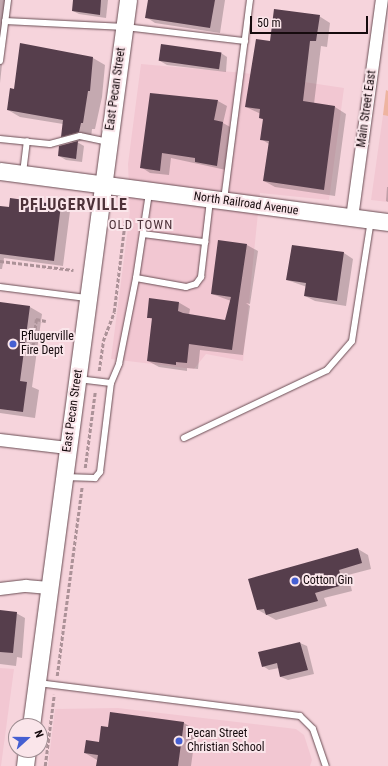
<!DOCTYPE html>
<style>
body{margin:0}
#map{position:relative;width:388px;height:766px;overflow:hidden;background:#f6d4dc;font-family:"Roboto Condensed",sans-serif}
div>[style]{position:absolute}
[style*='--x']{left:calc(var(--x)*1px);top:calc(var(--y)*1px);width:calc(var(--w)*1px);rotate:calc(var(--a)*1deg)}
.built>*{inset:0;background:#f2c7d2}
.green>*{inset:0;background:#eeb4a0}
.shadow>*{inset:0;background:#0003}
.building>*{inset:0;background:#563e4c;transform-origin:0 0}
.path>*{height:2.5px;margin-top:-1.25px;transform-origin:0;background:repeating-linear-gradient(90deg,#ac9298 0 4px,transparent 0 6px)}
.roads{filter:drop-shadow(0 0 1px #6a4d54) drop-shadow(0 0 1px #6a4d54)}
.lane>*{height:6px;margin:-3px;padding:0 3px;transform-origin:3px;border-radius:3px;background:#fff}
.street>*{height:12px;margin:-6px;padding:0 6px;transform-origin:6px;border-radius:6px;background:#fff}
.secondary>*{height:17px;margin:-8.5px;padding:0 8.5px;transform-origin:8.5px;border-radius:8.5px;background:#fff}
.dots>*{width:11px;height:11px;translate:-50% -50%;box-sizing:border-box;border:2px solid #fae5ea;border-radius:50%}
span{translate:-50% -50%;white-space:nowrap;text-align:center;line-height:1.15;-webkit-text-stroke:4px #fae5ea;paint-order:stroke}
.street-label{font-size:12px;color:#150a0d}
.poi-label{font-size:12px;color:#150a0d}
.left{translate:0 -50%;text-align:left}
.neighbourhood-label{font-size:13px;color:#4c3138;letter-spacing:1px}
.district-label{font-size:16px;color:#4c3138;font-weight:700;letter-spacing:1px}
.north{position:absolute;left:8px;top:718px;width:40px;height:40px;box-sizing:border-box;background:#fae5ea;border:1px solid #9e8d92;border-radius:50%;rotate:69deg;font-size:11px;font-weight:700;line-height:16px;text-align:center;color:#150a0d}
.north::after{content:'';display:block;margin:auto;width:14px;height:18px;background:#455fd2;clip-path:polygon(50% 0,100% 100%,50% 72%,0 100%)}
.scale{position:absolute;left:250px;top:16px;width:118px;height:18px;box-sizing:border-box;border:2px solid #150a0d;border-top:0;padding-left:5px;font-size:12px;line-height:14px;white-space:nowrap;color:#150a0d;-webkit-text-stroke:3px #fae5ea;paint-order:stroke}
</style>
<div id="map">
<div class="built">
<i style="clip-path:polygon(141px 64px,244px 73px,344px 88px,329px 200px,260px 193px,243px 361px,206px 354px,194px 369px,111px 359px,130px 212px,128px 164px)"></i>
<i style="clip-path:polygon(383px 115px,388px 116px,388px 202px,371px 200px)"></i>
<i style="clip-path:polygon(0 668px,14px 669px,1px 766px,0 766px)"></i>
<i style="clip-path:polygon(118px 708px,296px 729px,304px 735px,312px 760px,310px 766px,48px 766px,55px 709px)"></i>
</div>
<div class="green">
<i style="clip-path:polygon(386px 90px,388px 91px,388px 116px,383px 115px)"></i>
</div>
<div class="shadow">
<i style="clip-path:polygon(0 0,9px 0,0 83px)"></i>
<i style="clip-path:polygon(74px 0,108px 0,106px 18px,79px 14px,73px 11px)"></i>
<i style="clip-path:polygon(149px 0,225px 0,220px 33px,155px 23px,146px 17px)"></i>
<i style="clip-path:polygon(319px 16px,330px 23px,327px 47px,321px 46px,314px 104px,335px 107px,346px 114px,335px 196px,275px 187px,264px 181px,269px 144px,261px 139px,264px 120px,260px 118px,261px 114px,246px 107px,271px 42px)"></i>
<i style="clip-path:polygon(162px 45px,221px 53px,227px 57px,226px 72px,167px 65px,160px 61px)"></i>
<i style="clip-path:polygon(93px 58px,105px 65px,102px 97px,95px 129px,92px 129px,91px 138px,77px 142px,84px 146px,82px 162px,66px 160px,59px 156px,74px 143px,62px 136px,63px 124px,20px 117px,8px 110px,14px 90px)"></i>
<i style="clip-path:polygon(218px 101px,227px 106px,223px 123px,232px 128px,226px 170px,171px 158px,169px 175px,150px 173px,141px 167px)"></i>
<i style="clip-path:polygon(387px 187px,388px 187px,388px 202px,386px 201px)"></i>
<i style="clip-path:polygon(61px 206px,70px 211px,63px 266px,4px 258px,2px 269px,0 269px,0 207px)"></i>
<i style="clip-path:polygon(247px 245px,258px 251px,250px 304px,246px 303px,250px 306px,243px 355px,200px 350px,198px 369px,187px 368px,187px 371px,159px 367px,148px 361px,153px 320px,148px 317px,178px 302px,190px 309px,189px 315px,226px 321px,231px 301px,212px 294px)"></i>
<i style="clip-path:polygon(292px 246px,344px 253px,353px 259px,346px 306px,315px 301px,305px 296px,307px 287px,287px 280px)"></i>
<i style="clip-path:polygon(0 303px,30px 307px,42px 314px,32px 387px,39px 390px,35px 418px,0 413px)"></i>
<i style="clip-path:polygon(358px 549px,368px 555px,371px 569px,348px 575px,352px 591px,324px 598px,327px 606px,276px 620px,258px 610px)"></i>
<i style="clip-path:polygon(0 611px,16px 613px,25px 618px,22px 658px,17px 657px,16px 666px,0 664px)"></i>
<i style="clip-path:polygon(300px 643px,307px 646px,314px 674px,288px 680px,281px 677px,279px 668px,269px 670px,263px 666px,259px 653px)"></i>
<i style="clip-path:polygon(184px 723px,196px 730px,191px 766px,97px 766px,97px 760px,85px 753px,100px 743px)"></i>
</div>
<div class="building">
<i style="clip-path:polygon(73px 0,101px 0,100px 15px,72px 11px)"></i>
<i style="clip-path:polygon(148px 0,215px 0,210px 28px,145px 18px)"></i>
<i style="clip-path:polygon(274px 9px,320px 15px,316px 41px,310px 41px,303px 101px,335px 106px,324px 190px,263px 181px,269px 141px,260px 140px,263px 119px,259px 118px,260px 109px,245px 107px,256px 39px,270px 41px)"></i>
<i style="clip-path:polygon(20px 43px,93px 57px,90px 91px,88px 91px,83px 123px,81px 123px,79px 132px,61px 137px,63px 120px,7px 110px,10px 88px,14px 89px)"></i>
<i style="left:161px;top:44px;width:61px;height:17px;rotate:8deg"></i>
<i style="clip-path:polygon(150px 93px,218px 100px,214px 120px,223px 122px,217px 166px,195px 162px,195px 158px,162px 153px,160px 171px,140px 168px)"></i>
<i style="clip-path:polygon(78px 141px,76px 159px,58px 156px,59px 146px)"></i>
<i style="clip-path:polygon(10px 198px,61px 205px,54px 261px,0 254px,0 206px,9px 207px)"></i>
<i style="clip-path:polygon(218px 240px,247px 244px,239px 298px,234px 297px,239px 298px,232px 350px,189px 344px,187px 363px,176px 362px,176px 365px,147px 361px,152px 318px,147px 318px,149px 298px,179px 302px,178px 311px,183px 313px,225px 320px,231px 297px,211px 294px)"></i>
<i style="clip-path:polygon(292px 245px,344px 252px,337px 301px,304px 296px,306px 283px,286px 280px)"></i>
<i style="clip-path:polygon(0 302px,30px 306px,20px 381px,27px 382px,23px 412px,0 409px)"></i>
<i style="clip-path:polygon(358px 548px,362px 563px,339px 570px,343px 585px,315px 593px,318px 601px,266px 615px,264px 609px,257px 610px,248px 579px)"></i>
<i style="clip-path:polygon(0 610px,17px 612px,13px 653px,0 652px)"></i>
<i style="clip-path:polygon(300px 642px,308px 670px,280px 677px,277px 663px,262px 667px,258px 652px)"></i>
<i style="clip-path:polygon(110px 712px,184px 722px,178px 766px,96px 766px,98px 755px,84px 753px,86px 740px,99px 742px,101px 726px,108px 727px)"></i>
</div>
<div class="path">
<i style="--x:0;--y:261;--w:74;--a:7"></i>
<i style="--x:32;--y:353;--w:34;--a:-83"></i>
<i style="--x:36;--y:319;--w:10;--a:11"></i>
<i style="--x:99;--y:371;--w:30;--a:-82"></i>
<i style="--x:103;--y:341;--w:31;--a:-69"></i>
<i style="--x:114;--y:312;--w:92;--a:-83.1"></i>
<i style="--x:85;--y:468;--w:77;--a:-82.5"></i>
<i style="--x:57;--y:676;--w:191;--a:-82.5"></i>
<i style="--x:45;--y:766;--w:72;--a:-82.8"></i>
</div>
<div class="roads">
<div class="lane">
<i style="--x:5;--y:21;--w:120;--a:2.9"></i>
<i style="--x:125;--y:27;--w:121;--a:6.7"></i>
<i style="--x:0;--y:61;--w:62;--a:-82.5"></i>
<i style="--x:0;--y:139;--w:50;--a:5.7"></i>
<i style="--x:50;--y:144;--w:31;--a:-15"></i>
<i style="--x:80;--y:136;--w:29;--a:12"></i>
<i style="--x:23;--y:173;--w:32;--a:-83"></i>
<i style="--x:224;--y:200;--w:202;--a:-82.6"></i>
<i style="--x:143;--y:234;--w:63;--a:7.4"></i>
<i style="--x:136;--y:278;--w:86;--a:-81.3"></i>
<i style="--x:0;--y:287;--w:87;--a:7.3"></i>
<i style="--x:78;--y:379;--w:33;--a:7"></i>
<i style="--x:111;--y:383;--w:21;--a:-67"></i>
<i style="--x:119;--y:364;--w:88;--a:-78.8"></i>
<i style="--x:136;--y:278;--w:51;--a:10.2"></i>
<i style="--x:186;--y:287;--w:10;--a:-17"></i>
<i style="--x:196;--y:284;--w:9;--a:-54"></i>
<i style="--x:201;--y:277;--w:78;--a:-83.3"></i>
<i style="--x:184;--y:438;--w:158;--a:-25.4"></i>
<i style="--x:327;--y:370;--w:38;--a:-49"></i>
<i style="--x:352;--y:341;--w:122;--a:-81.1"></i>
<i style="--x:64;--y:477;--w:31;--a:2"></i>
<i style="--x:95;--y:478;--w:8;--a:-50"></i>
<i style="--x:100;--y:472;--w:90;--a:-83"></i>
<i style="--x:38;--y:683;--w:264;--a:7.2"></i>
<i style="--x:300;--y:716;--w:18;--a:45"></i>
<i style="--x:313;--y:729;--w:39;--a:71"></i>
</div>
<div class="street">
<i style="--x:352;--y:218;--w:220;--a:-82.2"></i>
<i style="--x:0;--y:440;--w:68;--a:6.7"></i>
<i style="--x:0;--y:589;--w:26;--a:-7"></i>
<i style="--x:26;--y:586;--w:23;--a:5"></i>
</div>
<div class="secondary">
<i style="--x:0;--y:171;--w:391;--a:7.5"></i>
<i style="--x:31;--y:726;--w:732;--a:-82.39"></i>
<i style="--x:25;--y:766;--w:16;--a:-83"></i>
</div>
</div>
<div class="dots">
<i style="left:13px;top:344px;background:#455fd2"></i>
<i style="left:295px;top:581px;background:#455fd2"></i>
<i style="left:179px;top:741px;background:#455fd2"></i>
</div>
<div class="street-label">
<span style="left:116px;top:89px;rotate:-82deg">East Pecan Street</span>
<span style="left:367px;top:109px;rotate:-82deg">Main Street East</span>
<span style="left:246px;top:204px;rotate:8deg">North Railroad Avenue</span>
<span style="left:73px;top:411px;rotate:-82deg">East Pecan Street</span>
</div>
<div class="poi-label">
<span class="left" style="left:21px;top:344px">Pflugerville<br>Fire Dept</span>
<span class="left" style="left:303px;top:581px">Cotton Gin</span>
<span class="left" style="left:187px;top:741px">Pecan Street<br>Christian School</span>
</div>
<div class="neighbourhood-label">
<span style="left:141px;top:225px">OLD TOWN</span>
</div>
<div class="district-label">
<span style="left:74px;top:205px">PFLUGERVILLE</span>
</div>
<div class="north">N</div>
<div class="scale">50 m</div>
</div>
